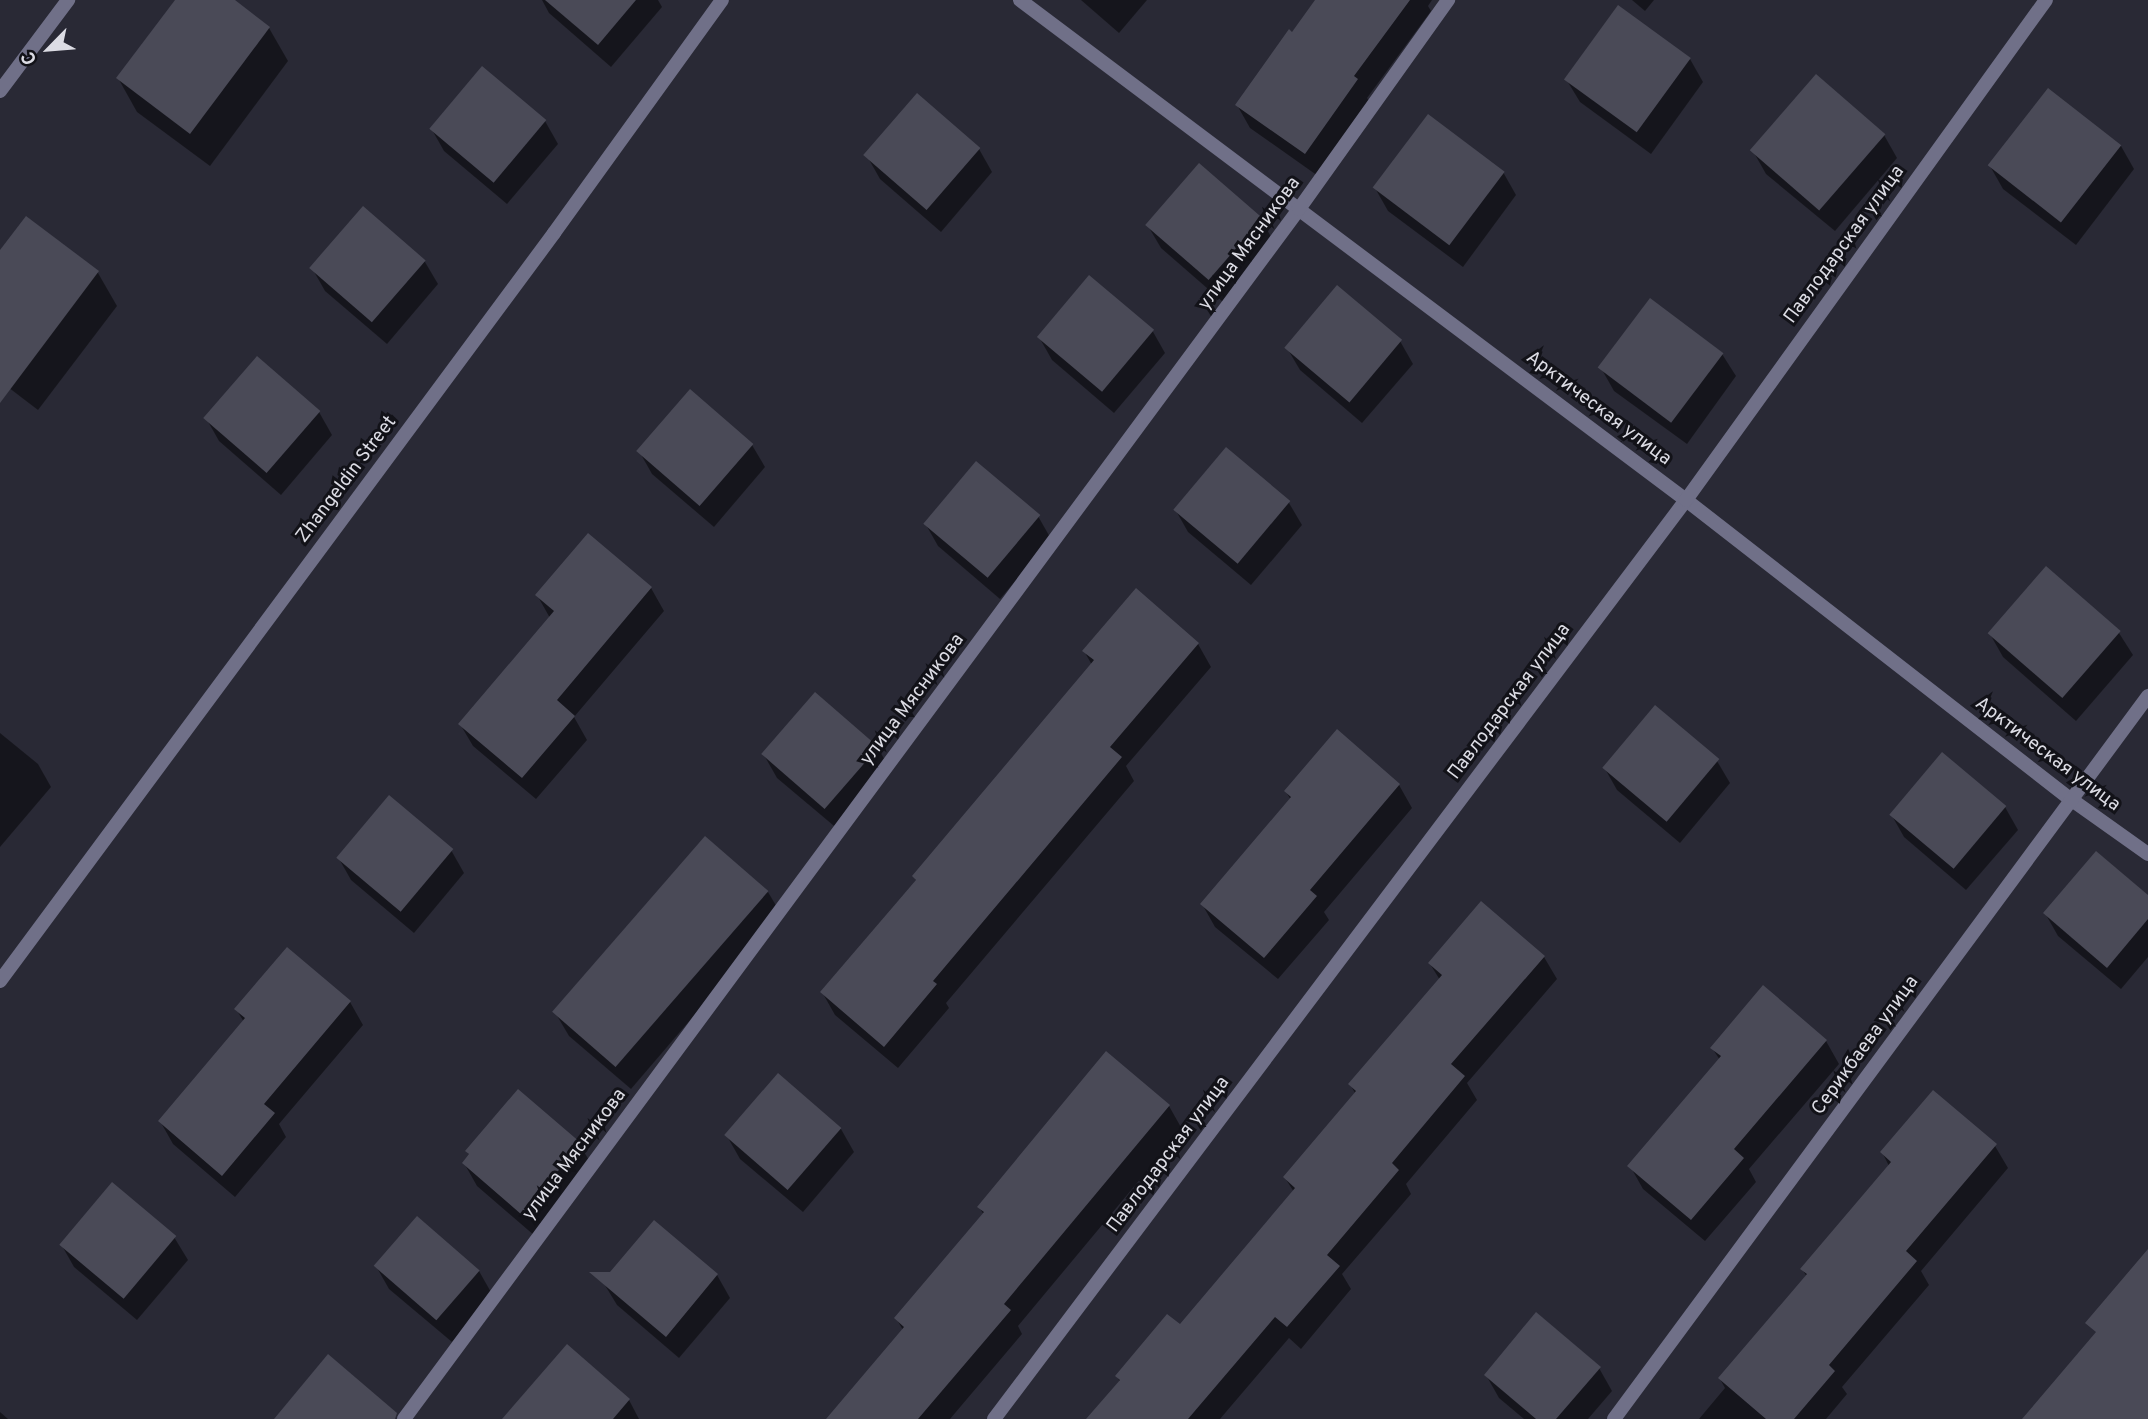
<!DOCTYPE html>
<meta charset="utf-8">
<style>
body{margin:0}
#map{position:relative;width:2148px;height:1419px;overflow:hidden;background:#292935;font-family:Overpass,sans-serif}
div>[style]{position:absolute}
[style*='--x']{left:calc(var(--x)*1px);top:calc(var(--y)*1px);width:calc(var(--w)*1px);rotate:calc(var(--a)*1deg)}
.shadow>*{inset:0;background:#0007}
.building>*{inset:0;background:#4a4a57;transform-origin:0 0}
.minor>*{height:14px;margin:-7px;padding:0 7px;transform-origin:7px;border-radius:7px;background:#707088}
span{translate:-50% -50%;white-space:nowrap;text-align:center;line-height:1.15;-webkit-text-stroke:6px #121218;paint-order:stroke}
.street-label{font-size:19px;color:#dcdce4}
.north{position:absolute;left:14px;top:14px;width:70px;height:70px;-webkit-text-stroke:5px #121218;paint-order:stroke;rotate:245deg;font-size:19px;font-weight:700;line-height:28px;text-align:center;color:#dcdce4}
.north::after{content:'';display:block;margin:auto;width:24px;height:32px;background:#dcdce4;clip-path:polygon(50% 0,100% 100%,50% 72%,0 100%)}
</style>
<div id="map">
<div class="shadow">
<i style="clip-path:polygon(177px 0,232px 0,269px 28px,288px 61px,210px 166px,137px 112px,118px 78px)"></i>
<i style="clip-path:polygon(542px 0,658px 0,662px 7px,611px 67px,549px 13px)"></i>
<i style="clip-path:polygon(1081px 0,1147px 0,1119px 33px)"></i>
<i style="clip-path:polygon(1317px 0,1432px 0,1428px 6px,1431px 11px,1367px 98px,1370px 102px,1318px 176px,1250px 128px,1237px 105px)"></i>
<i style="clip-path:polygon(1632px 0,1654px 0,1645px 11px)"></i>
<i style="clip-path:polygon(1690px 59px,1703px 82px,1651px 154px,1580px 102px,1566px 79px)"></i>
<i style="clip-path:polygon(545px 121px,558px 144px,507px 204px,444px 151px,431px 128px)"></i>
<i style="clip-path:polygon(1884px 135px,1897px 158px,1835px 231px,1766px 174px,1753px 151px)"></i>
<i style="clip-path:polygon(2121px 146px,2134px 169px,2076px 245px,2003px 189px,1990px 166px)"></i>
<i style="clip-path:polygon(979px 149px,992px 172px,941px 232px,880px 179px,867px 156px)"></i>
<i style="clip-path:polygon(1503px 172px,1516px 195px,1463px 267px,1388px 211px,1375px 188px)"></i>
<i style="clip-path:polygon(363px 208px,425px 262px,438px 284px,387px 344px,325px 291px,312px 268px)"></i>
<i style="clip-path:polygon(1261px 219px,1274px 242px,1223px 302px,1161px 248px,1148px 226px)"></i>
<i style="clip-path:polygon(0 253px,98px 273px,117px 306px,38px 410px,0 381px)"></i>
<i style="clip-path:polygon(1152px 330px,1165px 353px,1114px 413px,1052px 360px,1039px 337px)"></i>
<i style="clip-path:polygon(1400px 341px,1413px 364px,1362px 423px,1300px 370px,1287px 348px)"></i>
<i style="clip-path:polygon(1722px 354px,1736px 376px,1687px 444px,1614px 391px,1601px 368px)"></i>
<i style="clip-path:polygon(319px 412px,332px 435px,281px 495px,219px 441px,206px 418px)"></i>
<i style="clip-path:polygon(752px 445px,765px 467px,714px 527px,652px 474px,639px 451px)"></i>
<i style="clip-path:polygon(1226px 449px,1289px 503px,1302px 525px,1251px 585px,1188px 532px,1175px 509px)"></i>
<i style="clip-path:polygon(1038px 516px,1051px 539px,1000px 599px,938px 546px,925px 523px)"></i>
<i style="clip-path:polygon(651px 588px,664px 611px,574px 717px,587px 740px,536px 799px,473px 746px,460px 724px,550px 618px,537px 595px)"></i>
<i style="clip-path:polygon(2119px 633px,2133px 655px,2076px 721px,2003px 657px,1990px 634px)"></i>
<i style="clip-path:polygon(1198px 644px,1211px 667px,1126px 766px,1134px 781px,946px 1003px,949px 1008px,898px 1068px,835px 1015px,822px 992px,917px 882px,914px 877px,1092px 665px,1084px 651px)"></i>
<i style="clip-path:polygon(0 733px,38px 764px,51px 787px,0 847px)"></i>
<i style="clip-path:polygon(878px 748px,891px 771px,840px 831px,777px 778px,764px 755px)"></i>
<i style="clip-path:polygon(1717px 761px,1730px 783px,1680px 843px,1617px 790px,1604px 767px)"></i>
<i style="clip-path:polygon(1399px 785px,1412px 808px,1324px 912px,1329px 920px,1278px 979px,1215px 927px,1202px 904px,1291px 800px,1286px 792px)"></i>
<i style="clip-path:polygon(2005px 807px,2018px 830px,1966px 890px,1904px 837px,1891px 814px)"></i>
<i style="clip-path:polygon(451px 850px,464px 873px,414px 933px,351px 880px,338px 857px)"></i>
<i style="clip-path:polygon(768px 892px,781px 914px,631px 1089px,569px 1036px,556px 1014px)"></i>
<i style="clip-path:polygon(2148px 898px,2148px 957px,2121px 989px,2058px 936px,2045px 913px)"></i>
<i style="clip-path:polygon(1544px 957px,1557px 979px,1467px 1083px,1477px 1100px,1406px 1184px,1411px 1194px,1342px 1274px,1351px 1289px,1301px 1349px,1289px 1338px,1220px 1419px,1089px 1419px,1120px 1382px,1117px 1376px,1180px 1327px,1294px 1192px,1285px 1178px,1355px 1093px,1350px 1084px,1440px 980px,1430px 964px)"></i>
<i style="clip-path:polygon(350px 1002px,363px 1025px,279px 1124px,286px 1137px,235px 1197px,173px 1144px,160px 1121px,244px 1022px,236px 1009px)"></i>
<i style="clip-path:polygon(1826px 1041px,1839px 1064px,1749px 1169px,1756px 1182px,1705px 1241px,1643px 1189px,1630px 1166px,1720px 1060px,1712px 1048px)"></i>
<i style="clip-path:polygon(1106px 1054px,1169px 1106px,1182px 1129px,1018px 1326px,1022px 1334px,950px 1419px,828px 1419px,903px 1330px,896px 1318px,984px 1215px,979px 1207px)"></i>
<i style="clip-path:polygon(518px 1091px,580px 1145px,593px 1167px,535px 1236px,477px 1186px,464px 1163px,470px 1156px,467px 1151px)"></i>
<i style="clip-path:polygon(841px 1129px,854px 1152px,803px 1212px,740px 1159px,727px 1136px)"></i>
<i style="clip-path:polygon(1995px 1146px,2008px 1168px,1921px 1271px,1929px 1285px,1842px 1387px,1847px 1394px,1826px 1419px,1699px 1419px,1725px 1388px,1720px 1379px,1807px 1277px,1802px 1269px,1889px 1166px,1882px 1152px)"></i>
<i style="clip-path:polygon(417px 1218px,479px 1271px,492px 1294px,452px 1342px,389px 1289px,376px 1266px)"></i>
<i style="clip-path:polygon(654px 1223px,717px 1275px,730px 1298px,679px 1358px,617px 1305px,603px 1282px)"></i>
<i style="clip-path:polygon(174px 1237px,188px 1260px,137px 1320px,74px 1267px,61px 1244px)"></i>
<i style="clip-path:polygon(1599px 1368px,1612px 1391px,1588px 1419px,1524px 1419px,1499px 1398px,1486px 1375px)"></i>
<i style="clip-path:polygon(629px 1400px,639px 1419px,522px 1419px)"></i>
<i style="clip-path:polygon(0 1412px,8px 1419px,0 1419px)"></i>
</div>
<div class="building">
<i style="clip-path:polygon(175px 0,235px 0,270px 27px,190px 134px,116px 78px)"></i>
<i style="clip-path:polygon(545px 0,636px 0,598px 45px)"></i>
<i style="clip-path:polygon(1315px 0,1410px 0,1354px 76px,1358px 79px,1305px 154px,1235px 105px,1289px 29px,1292px 32px)"></i>
<i style="left:1618px;top:5px;width:90px;height:92px;rotate:36deg"></i>
<i style="left:482px;top:66px;width:84px;height:82px;rotate:40deg"></i>
<i style="left:1816px;top:74px;width:92px;height:101px;rotate:41deg"></i>
<i style="left:2048px;top:88px;width:93px;height:98px;rotate:38deg"></i>
<i style="left:917px;top:93px;width:84px;height:82px;rotate:41deg"></i>
<i style="left:1428px;top:114px;width:96px;height:92px;rotate:37deg"></i>
<i style="left:1199px;top:163px;width:84px;height:82px;rotate:41deg"></i>
<i style="left:363px;top:206px;width:83px;height:82px;rotate:41deg"></i>
<i style="clip-path:polygon(26px 216px,99px 271px,0 403px,0 250px)"></i>
<i style="left:1089px;top:275px;width:85px;height:81px;rotate:40deg"></i>
<i style="left:1337px;top:285px;width:85px;height:82px;rotate:40deg"></i>
<i style="left:1650px;top:298px;width:92px;height:87px;rotate:37deg"></i>
<i style="left:257px;top:356px;width:84px;height:82px;rotate:41deg"></i>
<i style="left:690px;top:389px;width:84px;height:82px;rotate:41deg"></i>
<i style="left:1226px;top:447px;width:84px;height:82px;rotate:40deg"></i>
<i style="left:976px;top:461px;width:84px;height:82px;rotate:40deg"></i>
<i style="clip-path:polygon(588px 533px,652px 587px,557px 700px,575px 716px,522px 778px,458px 724px,554px 611px,535px 595px)"></i>
<i style="left:2046px;top:566px;width:99px;height:89px;rotate:41deg"></i>
<i style="clip-path:polygon(1136px 588px,1199px 643px,1110px 747px,1122px 757px,933px 981px,937px 984px,884px 1047px,820px 992px,916px 880px,912px 876px,1094px 660px,1082px 651px)"></i>
<i style="left:815px;top:692px;width:84px;height:82px;rotate:41deg"></i>
<i style="left:1655px;top:705px;width:84px;height:82px;rotate:40deg"></i>
<i style="clip-path:polygon(1337px 729px,1400px 784px,1310px 890px,1317px 896px,1264px 958px,1200px 904px,1291px 797px,1284px 791px)"></i>
<i style="left:1942px;top:752px;width:84px;height:82px;rotate:40deg"></i>
<i style="left:389px;top:795px;width:84px;height:82px;rotate:40deg"></i>
<i style="left:705px;top:836px;width:84px;height:233px;rotate:41deg"></i>
<i style="clip-path:polygon(2096px 851px,2148px 895px,2148px 919px,2107px 968px,2043px 913px)"></i>
<i style="clip-path:polygon(1481px 901px,1545px 956px,1451px 1064px,1465px 1076px,1392px 1163px,1399px 1170px,1327px 1255px,1340px 1266px,1287px 1327px,1275px 1317px,1188px 1419px,1086px 1419px,1120px 1380px,1115px 1376px,1167px 1314px,1180px 1324px,1295px 1188px,1283px 1177px,1356px 1091px,1348px 1084px,1442px 975px,1428px 963px)"></i>
<i style="clip-path:polygon(287px 947px,351px 1001px,264px 1104px,275px 1113px,222px 1176px,158px 1121px,245px 1018px,234px 1009px)"></i>
<i style="clip-path:polygon(1763px 985px,1827px 1040px,1734px 1149px,1744px 1158px,1691px 1220px,1627px 1166px,1721px 1056px,1710px 1048px)"></i>
<i style="clip-path:polygon(1106px 1051px,1170px 1105px,1004px 1304px,1011px 1310px,918px 1419px,826px 1419px,904px 1327px,894px 1318px,984px 1212px,977px 1207px)"></i>
<i style="left:778px;top:1073px;width:84px;height:82px;rotate:41deg"></i>
<i style="clip-path:polygon(518px 1089px,581px 1143px,522px 1215px,462px 1163px,469px 1154px,465px 1151px)"></i>
<i style="clip-path:polygon(1933px 1090px,1997px 1144px,1906px 1251px,1917px 1261px,1829px 1365px,1835px 1371px,1794px 1419px,1766px 1419px,1718px 1378px,1807px 1274px,1800px 1269px,1891px 1162px,1880px 1152px)"></i>
<i style="left:112px;top:1182px;width:84px;height:82px;rotate:40deg"></i>
<i style="left:417px;top:1216px;width:83px;height:66px;rotate:41deg"></i>
<i style="clip-path:polygon(654px 1220px,718px 1274px,666px 1337px,589px 1272px,610px 1272px)"></i>
<i style="clip-path:polygon(2148px 1249px,2148px 1419px,2022px 1419px,2096px 1332px,2085px 1323px)"></i>
<i style="clip-path:polygon(1536px 1312px,1601px 1367px,1556px 1419px,1536px 1419px,1484px 1375px)"></i>
<i style="clip-path:polygon(567px 1344px,630px 1399px,613px 1419px,502px 1419px)"></i>
<i style="clip-path:polygon(328px 1354px,397px 1413px,395px 1419px,274px 1419px)"></i>
</div>
<div class="minor">
<i style="--x:1020;--y:0;--w:833;--a:36.9"></i>
<i style="--x:1686;--y:500;--w:489;--a:37.9"></i>
<i style="--x:2072;--y:800;--w:93;--a:35.4"></i>
<i style="--x:0;--y:91;--w:114;--a:-53.2"></i>
<i style="--x:0;--y:981;--w:931;--a:-53.47"></i>
<i style="--x:554;--y:233;--w:287;--a:-54.2"></i>
<i style="--x:404;--y:1419;--w:1505;--a:-53.51"></i>
<i style="--x:1299;--y:209;--w:257;--a:-54.5"></i>
<i style="--x:994;--y:1419;--w:1150;--a:-53.02"></i>
<i style="--x:1686;--y:500;--w:616;--a:-54.25"></i>
<i style="--x:1614;--y:1419;--w:899;--a:-53.55"></i>
</div>
<div class="street-label">
<span style="left:1250px;top:244px;rotate:-54deg">улица Мясникова</span>
<span style="left:1845px;top:245px;rotate:-54deg">Павлодарская улица</span>
<span style="left:1598px;top:409px;rotate:37deg">Арктическая улица</span>
<span style="left:347px;top:480px;rotate:-53deg">Zhangeldin Street</span>
<span style="left:913px;top:700px;rotate:-53deg">улица Мясникова</span>
<span style="left:1510px;top:702px;rotate:-53deg">Павлодарская улица</span>
<span style="left:2047px;top:755px;rotate:37deg">Арктическая улица</span>
<span style="left:1866px;top:1046px;rotate:-54deg">Серикбаева улица</span>
<span style="left:575px;top:1155px;rotate:-53deg">улица Мясникова</span>
<span style="left:1169px;top:1155px;rotate:-53deg">Павлодарская улица</span>
</div>
<div class="north">С</div>
</div>
